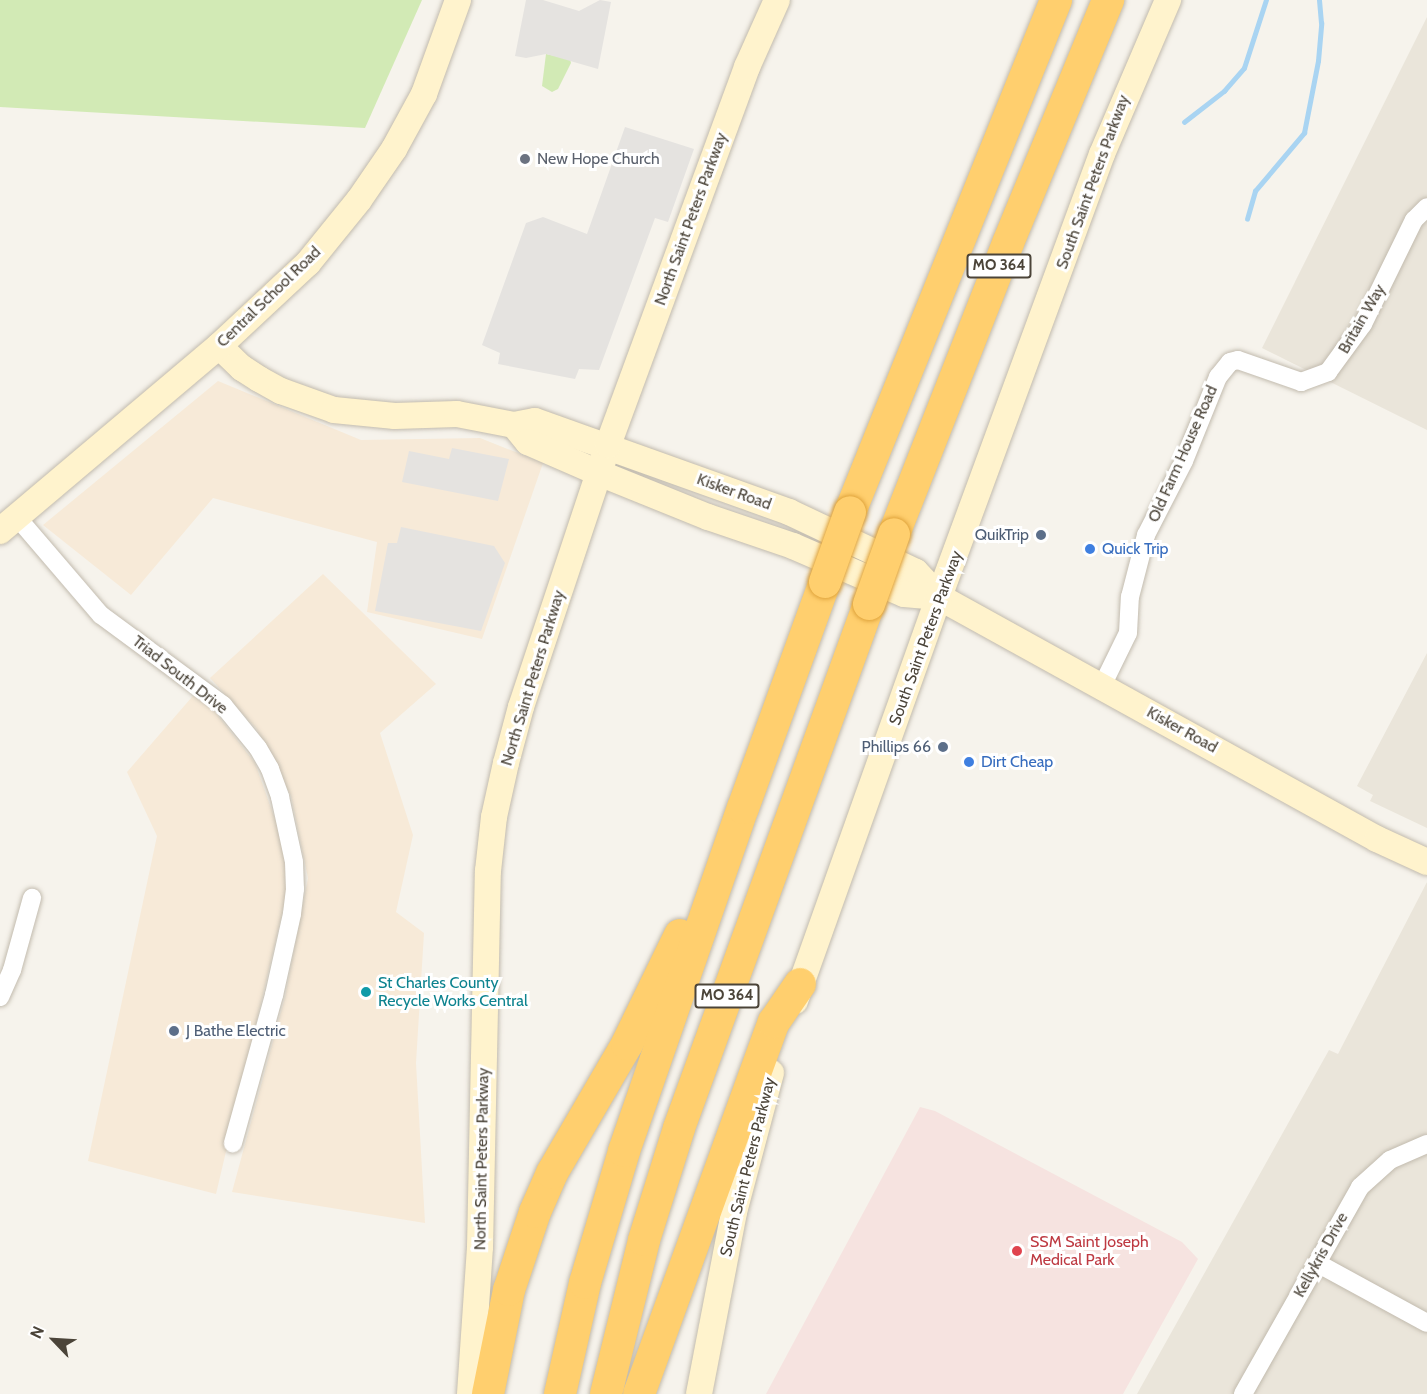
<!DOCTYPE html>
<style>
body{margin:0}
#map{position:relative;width:1427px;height:1394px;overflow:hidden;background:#f6f3ec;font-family:Cabin,sans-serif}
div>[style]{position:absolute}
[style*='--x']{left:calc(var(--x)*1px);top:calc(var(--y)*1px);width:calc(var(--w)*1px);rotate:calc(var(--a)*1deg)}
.residential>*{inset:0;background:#eae5da}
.commercial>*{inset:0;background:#f7ead8}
.medical>*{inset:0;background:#f6e3e0}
.green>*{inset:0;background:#d2eab5}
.parking>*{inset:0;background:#e5e3e0}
.stream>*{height:4.5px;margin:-2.25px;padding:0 2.25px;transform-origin:2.25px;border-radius:2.25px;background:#a9d4f2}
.roads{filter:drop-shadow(0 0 2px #c2bbae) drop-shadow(0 0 2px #c2bbae)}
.street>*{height:18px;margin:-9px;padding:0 9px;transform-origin:9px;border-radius:9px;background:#fff}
.secondary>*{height:26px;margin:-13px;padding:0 13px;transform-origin:13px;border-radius:13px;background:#fff3cd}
.highway>*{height:32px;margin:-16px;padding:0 16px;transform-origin:16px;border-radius:16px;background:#ffcf6e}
.bridges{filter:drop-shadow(0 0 2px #e0a43c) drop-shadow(0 0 2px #e0a43c)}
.highway-bridge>*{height:32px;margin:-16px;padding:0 16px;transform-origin:16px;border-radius:16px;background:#ffcf6e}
.dots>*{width:16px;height:16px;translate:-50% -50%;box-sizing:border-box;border:3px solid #fff;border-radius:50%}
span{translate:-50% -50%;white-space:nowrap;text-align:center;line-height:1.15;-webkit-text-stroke:6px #fff;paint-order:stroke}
.shield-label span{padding:2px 4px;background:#fff;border:2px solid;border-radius:4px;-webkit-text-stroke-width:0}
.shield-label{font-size:15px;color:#4b4439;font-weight:700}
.worship-label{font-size:16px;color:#5b616d}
.left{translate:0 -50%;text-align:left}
.street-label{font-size:16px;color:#4b4439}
.service-label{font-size:16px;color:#4e5e75}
.right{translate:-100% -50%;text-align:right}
.shop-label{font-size:16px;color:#366cbe}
.culture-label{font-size:16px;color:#0d838f}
.health-label{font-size:16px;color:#be3a42}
.north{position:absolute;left:24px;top:1310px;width:60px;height:60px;-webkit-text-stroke:4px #fff;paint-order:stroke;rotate:295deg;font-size:16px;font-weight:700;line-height:24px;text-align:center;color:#4b4439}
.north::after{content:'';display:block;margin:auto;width:21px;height:27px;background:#4b4439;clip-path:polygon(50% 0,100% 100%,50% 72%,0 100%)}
</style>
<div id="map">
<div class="residential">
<i style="clip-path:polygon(1427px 17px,1427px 430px,1262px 348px)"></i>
<i style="clip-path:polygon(1427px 653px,1427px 828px,1370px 801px,1373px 795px,1357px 786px)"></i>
<i style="clip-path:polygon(1427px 882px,1427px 1394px,1137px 1394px,1329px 1050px,1338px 1054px)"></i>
</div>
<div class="commercial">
<i style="clip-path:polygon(218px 381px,361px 440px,480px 438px,543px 463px,482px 639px,367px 612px,377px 542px,213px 498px,131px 595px,43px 525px)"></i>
<i style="clip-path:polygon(323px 574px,436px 684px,380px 733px,413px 835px,396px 912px,424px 933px,416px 1063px,425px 1223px,232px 1192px,285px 997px,308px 878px,291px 796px,256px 728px,210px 678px)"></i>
<i style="clip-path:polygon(198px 690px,255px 763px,281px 836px,288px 888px,216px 1194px,88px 1161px,157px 836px,127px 772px)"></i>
</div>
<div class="medical">
<i style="clip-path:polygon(920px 1107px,935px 1111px,1182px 1242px,1198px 1259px,1123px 1394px,766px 1394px)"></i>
</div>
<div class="green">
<i style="clip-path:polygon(0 0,422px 0,365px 128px,0 107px)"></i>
<i style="clip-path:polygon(546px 54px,570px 59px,571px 63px,558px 89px,552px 92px,542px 86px)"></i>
</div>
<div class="parking">
<i style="clip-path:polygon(526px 0,543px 0,579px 11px,600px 0,611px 2px,598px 69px,546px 54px,526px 58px,515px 56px)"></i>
<i style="clip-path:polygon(625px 127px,694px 149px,668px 222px,655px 218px,599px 370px,579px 369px,575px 379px,498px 364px,500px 353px,482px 345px,526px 223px,543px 217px,587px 234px)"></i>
<i style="clip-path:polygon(452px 448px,509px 459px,498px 501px,402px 482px,409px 451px,449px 459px)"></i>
<i style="clip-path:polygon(401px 527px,494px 546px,505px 563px,481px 631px,375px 611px,388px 543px,397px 543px)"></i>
</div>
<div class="stream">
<i style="--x:1184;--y:122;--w:51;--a:-37.8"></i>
<i style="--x:1224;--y:91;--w:30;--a:-49"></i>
<i style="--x:1244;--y:68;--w:71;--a:-72.1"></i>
<i style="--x:1247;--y:219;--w:29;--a:-74"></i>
<i style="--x:1255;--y:191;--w:76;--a:-49.8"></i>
<i style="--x:1304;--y:133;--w:73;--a:-79"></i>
<i style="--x:1318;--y:61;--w:38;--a:-85"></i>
<i style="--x:1321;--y:23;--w:23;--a:-95"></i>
</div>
<div class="roads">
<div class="street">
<i style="--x:16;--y:516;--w:130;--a:49.4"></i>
<i style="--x:101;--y:615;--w:152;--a:36.4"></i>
<i style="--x:223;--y:705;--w:55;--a:50.9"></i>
<i style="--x:258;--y:748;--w:24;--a:60"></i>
<i style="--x:270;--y:769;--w:30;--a:70"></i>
<i style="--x:280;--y:797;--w:66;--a:77.8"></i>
<i style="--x:294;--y:862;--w:27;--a:88"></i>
<i style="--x:295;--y:889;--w:25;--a:97"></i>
<i style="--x:292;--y:914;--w:83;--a:102.5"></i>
<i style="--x:274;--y:995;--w:154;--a:105.5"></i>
<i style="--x:1102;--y:686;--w:59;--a:-63.9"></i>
<i style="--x:1128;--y:633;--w:36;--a:-87"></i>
<i style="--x:1130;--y:597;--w:64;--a:-75.5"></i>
<i style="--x:1146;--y:535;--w:83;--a:-62.8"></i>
<i style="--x:1184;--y:461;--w:91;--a:-68"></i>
<i style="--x:1218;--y:377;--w:19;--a:-51"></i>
<i style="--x:1230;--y:362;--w:8;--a:-14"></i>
<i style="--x:1238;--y:360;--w:67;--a:19.2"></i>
<i style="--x:1301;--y:382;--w:29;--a:-20"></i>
<i style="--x:1328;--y:372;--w:59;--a:-53.9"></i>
<i style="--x:1363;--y:324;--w:116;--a:-63.9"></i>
<i style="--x:1414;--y:220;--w:18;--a:-45"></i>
<i style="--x:0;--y:997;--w:30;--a:-66"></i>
<i style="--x:12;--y:970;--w:75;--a:-74.5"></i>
<i style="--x:1317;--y:1263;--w:125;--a:28.6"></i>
<i style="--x:1243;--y:1394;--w:238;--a:-60.5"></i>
<i style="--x:1360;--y:1187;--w:40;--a:-42"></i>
<i style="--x:1390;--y:1160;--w:40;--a:-23.4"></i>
</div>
<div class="secondary">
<i style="--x:219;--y:346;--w:32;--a:44"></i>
<i style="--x:242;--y:368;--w:20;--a:33"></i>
<i style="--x:259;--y:379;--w:25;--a:29"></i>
<i style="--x:281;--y:391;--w:56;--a:19.7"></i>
<i style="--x:334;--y:410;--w:61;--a:5.6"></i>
<i style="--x:395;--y:416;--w:62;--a:-1.8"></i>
<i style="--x:457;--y:414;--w:58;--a:10.9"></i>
<i style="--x:514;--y:425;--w:21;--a:-11"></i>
<i style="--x:535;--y:421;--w:270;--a:19.7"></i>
<i style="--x:789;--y:512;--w:140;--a:25.3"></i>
<i style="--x:916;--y:572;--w:34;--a:47"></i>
<i style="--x:939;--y:597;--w:500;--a:28.92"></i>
<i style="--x:1377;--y:839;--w:55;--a:24.7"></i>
<i style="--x:514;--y:425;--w:22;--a:51"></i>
<i style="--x:528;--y:442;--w:77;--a:23.6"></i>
<i style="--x:599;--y:473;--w:118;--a:22"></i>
<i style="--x:708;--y:517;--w:90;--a:18.8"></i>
<i style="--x:793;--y:546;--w:121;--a:23.4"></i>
<i style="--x:904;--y:594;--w:35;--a:5"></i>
<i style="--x:0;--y:531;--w:287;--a:-40.2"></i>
<i style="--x:219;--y:346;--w:122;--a:-43"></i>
<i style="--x:308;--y:263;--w:81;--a:-51"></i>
<i style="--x:359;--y:200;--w:62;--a:-55.5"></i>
<i style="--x:394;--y:149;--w:63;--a:-61.4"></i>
<i style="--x:424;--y:94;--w:100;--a:-70.1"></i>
<i style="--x:795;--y:1001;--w:429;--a:-70.4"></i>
<i style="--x:939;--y:597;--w:472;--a:-69.8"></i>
<i style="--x:1102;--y:154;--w:168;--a:-66.8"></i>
<i style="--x:470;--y:1394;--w:147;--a:-86.1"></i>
<i style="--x:480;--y:1247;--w:376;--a:-88.8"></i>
<i style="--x:488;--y:871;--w:54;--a:-83.7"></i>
<i style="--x:494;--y:817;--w:55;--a:-77.5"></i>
<i style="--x:506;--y:763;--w:58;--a:-75"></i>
<i style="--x:521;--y:707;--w:276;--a:-71.6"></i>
<i style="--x:608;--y:445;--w:403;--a:-69.8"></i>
<i style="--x:747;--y:67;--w:73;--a:-65.9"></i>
<i style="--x:699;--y:1394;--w:185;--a:-79.1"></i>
<i style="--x:734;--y:1212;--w:144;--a:-75.1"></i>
</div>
<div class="highway">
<i style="--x:850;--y:512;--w:552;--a:-68.08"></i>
<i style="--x:894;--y:534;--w:313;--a:-68.6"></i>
<i style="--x:1008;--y:243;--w:263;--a:-67.6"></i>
<i style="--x:488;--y:1394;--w:106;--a:-78.6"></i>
<i style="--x:509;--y:1290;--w:82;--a:-71.6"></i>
<i style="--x:535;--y:1212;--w:43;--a:-66.4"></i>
<i style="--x:552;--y:1173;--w:149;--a:-59.8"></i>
<i style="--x:627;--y:1044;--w:121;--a:-64.1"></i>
<i style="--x:560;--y:1394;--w:114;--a:-77.3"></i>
<i style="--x:585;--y:1283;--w:138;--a:-73.5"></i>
<i style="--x:624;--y:1151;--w:363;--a:-70.9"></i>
<i style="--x:743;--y:808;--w:240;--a:-70.1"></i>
<i style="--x:606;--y:1394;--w:159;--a:-76.1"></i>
<i style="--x:644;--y:1240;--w:117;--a:-72.6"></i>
<i style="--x:679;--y:1128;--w:557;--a:-70.07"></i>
<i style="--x:639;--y:1394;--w:396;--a:-70.1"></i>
<i style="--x:774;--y:1022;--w:46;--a:-55.6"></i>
</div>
</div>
<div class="bridges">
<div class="highway-bridge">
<i style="--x:825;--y:582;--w:74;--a:-70.3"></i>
<i style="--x:869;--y:604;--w:74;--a:-70.3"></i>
</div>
</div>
<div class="dots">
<i style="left:525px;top:159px;background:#6b7280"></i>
<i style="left:1041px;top:535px;background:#5c6f8a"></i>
<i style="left:1090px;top:549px;background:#3f7fe0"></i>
<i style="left:943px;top:747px;background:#5c6f8a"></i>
<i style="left:969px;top:762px;background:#3f7fe0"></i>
<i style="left:366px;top:992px;background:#0f9aa8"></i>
<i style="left:174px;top:1031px;background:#5c6f8a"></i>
<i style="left:1017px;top:1251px;background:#e0444e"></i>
</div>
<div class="shield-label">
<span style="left:999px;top:266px">MO 364</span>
<span style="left:727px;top:996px">MO 364</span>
</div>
<div class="worship-label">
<span class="left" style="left:537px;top:159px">New Hope Church</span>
</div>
<div class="street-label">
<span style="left:1093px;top:182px;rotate:-70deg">South Saint Peters Parkway</span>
<span style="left:691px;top:219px;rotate:-70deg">North Saint Peters Parkway</span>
<span style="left:269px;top:297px;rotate:-44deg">Central School Road</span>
<span style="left:1362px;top:319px;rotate:-60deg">Britain Way</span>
<span style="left:1183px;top:454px;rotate:-66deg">Old Farm House Road</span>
<span style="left:734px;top:492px;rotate:20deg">Kisker Road</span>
<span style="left:926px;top:638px;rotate:-70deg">South Saint Peters Parkway</span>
<span style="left:180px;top:675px;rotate:38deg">Triad South Drive</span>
<span style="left:533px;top:678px;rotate:-73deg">North Saint Peters Parkway</span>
<span style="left:1182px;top:730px;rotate:29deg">Kisker Road</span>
<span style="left:482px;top:1159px;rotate:-89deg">North Saint Peters Parkway</span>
<span style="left:748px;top:1167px;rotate:-76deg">South Saint Peters Parkway</span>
<span style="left:1321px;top:1255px;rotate:-61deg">Kellykris Drive</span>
</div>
<div class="service-label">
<span class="right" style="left:1029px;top:535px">QuikTrip</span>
<span class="right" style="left:931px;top:747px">Phillips 66</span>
<span class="left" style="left:186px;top:1031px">J Bathe Electric</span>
</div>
<div class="shop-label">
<span class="left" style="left:1102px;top:549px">Quick Trip</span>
<span class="left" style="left:981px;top:762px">Dirt Cheap</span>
</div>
<div class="culture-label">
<span class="left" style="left:378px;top:992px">St Charles County<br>Recycle Works Central</span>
</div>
<div class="health-label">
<span class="left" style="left:1030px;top:1251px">SSM Saint Joseph<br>Medical Park</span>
</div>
<div class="north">N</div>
</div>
